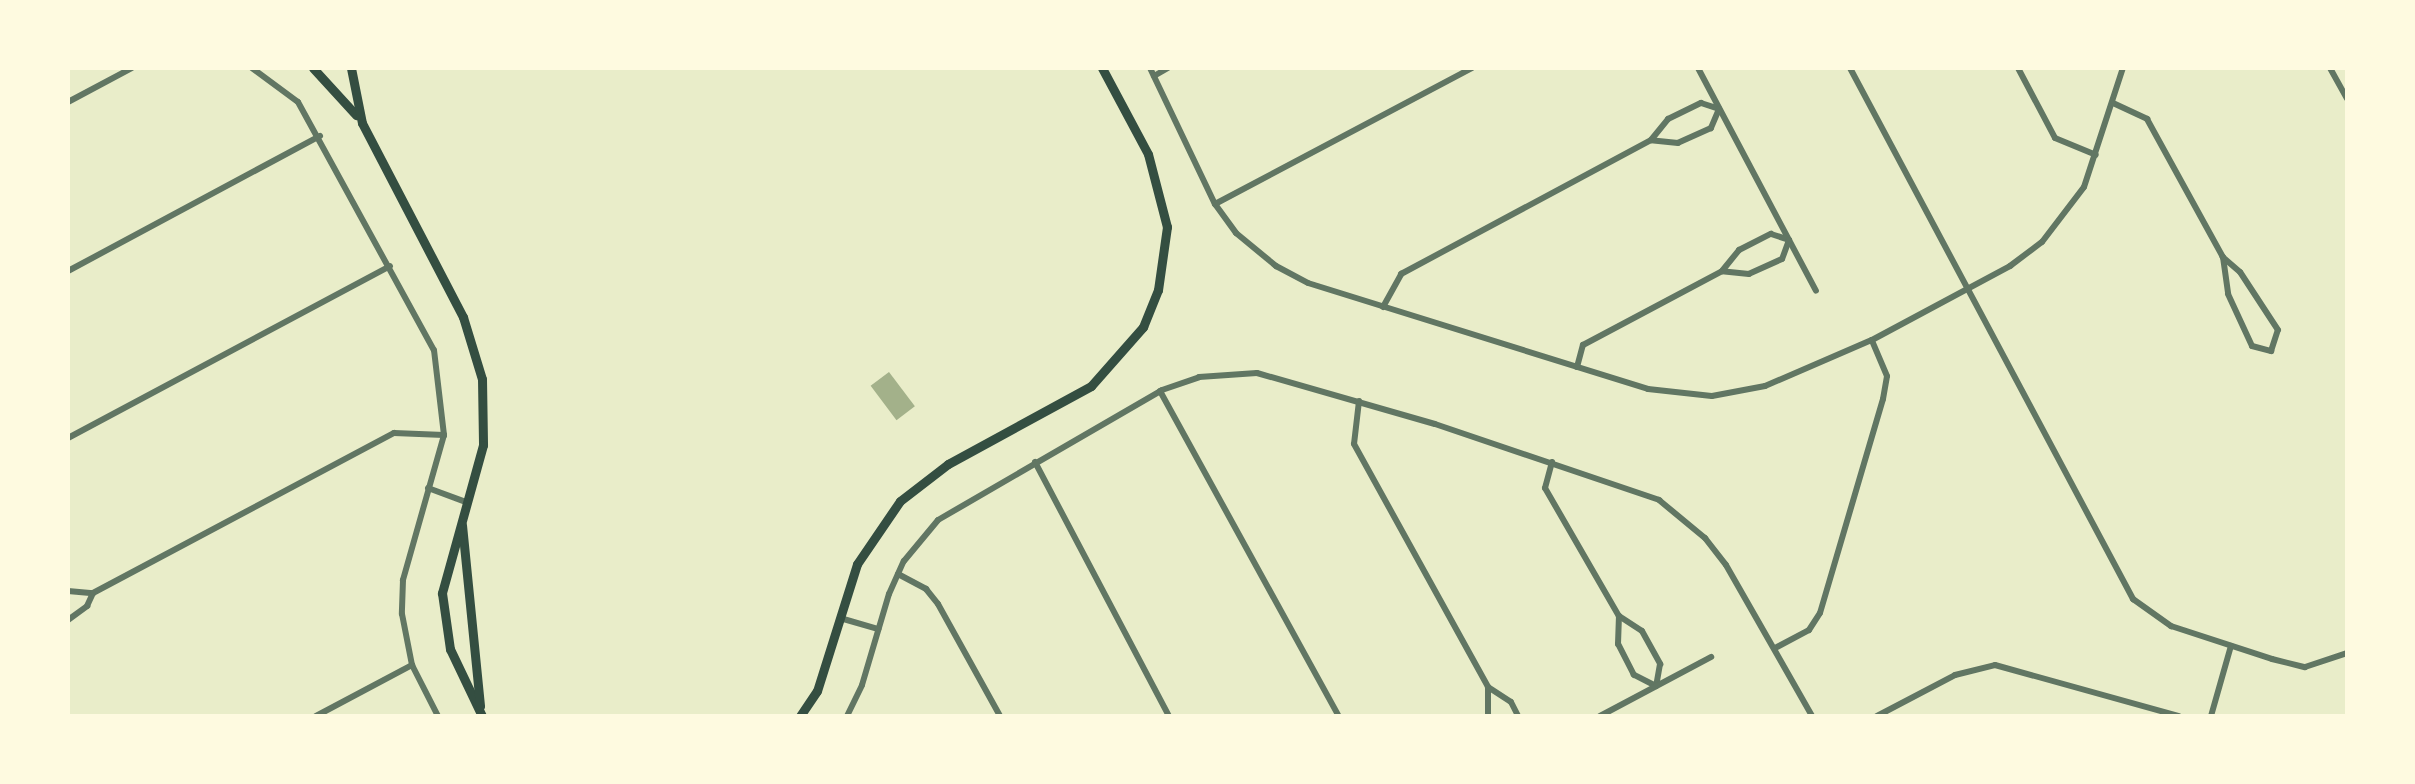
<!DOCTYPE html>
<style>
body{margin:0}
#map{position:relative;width:2415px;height:784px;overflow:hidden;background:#e9edc9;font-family:Montserrat,sans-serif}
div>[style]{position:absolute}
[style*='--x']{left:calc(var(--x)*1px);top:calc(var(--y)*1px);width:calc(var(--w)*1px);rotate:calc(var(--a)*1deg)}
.water>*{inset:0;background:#a3b18a;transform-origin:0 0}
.minor>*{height:6px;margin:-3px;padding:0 3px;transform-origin:3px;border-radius:3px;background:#617663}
.secondary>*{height:9px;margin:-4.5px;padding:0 4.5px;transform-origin:4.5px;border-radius:4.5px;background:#344e41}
span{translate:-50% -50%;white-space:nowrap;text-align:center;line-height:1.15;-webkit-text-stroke:6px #fefae0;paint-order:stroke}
.frame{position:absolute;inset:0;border:70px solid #fefae0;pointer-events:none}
</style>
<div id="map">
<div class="water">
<i style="left:889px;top:372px;width:43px;height:23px;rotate:53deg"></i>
</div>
<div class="minor">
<i style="--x:252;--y:68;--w:57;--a:36.5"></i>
<i style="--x:298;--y:102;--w:283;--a:61.3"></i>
<i style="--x:434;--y:350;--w:86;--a:83.3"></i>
<i style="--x:444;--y:435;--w:151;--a:105.8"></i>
<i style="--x:403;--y:580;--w:34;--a:92"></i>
<i style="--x:402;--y:614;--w:52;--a:78.9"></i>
<i style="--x:412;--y:665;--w:57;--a:63"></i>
<i style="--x:1150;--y:68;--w:151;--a:64.5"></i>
<i style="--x:1215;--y:204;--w:36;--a:54"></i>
<i style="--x:1236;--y:233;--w:52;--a:39.5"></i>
<i style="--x:1276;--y:266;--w:36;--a:28"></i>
<i style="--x:1308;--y:283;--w:356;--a:17.3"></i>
<i style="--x:1648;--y:389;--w:64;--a:6.2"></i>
<i style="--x:1712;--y:396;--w:54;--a:-10.7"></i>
<i style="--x:1765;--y:386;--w:116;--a:-23.3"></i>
<i style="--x:1872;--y:340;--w:157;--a:-28.2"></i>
<i style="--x:2010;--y:266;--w:40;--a:-37"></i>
<i style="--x:2042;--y:242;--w:69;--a:-52.6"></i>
<i style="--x:2084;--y:187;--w:125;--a:-71.9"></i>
<i style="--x:1698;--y:68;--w:252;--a:62.1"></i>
<i style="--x:1850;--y:68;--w:602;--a:61.94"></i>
<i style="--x:2133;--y:599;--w:47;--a:35.4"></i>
<i style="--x:2171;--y:626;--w:106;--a:18.1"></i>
<i style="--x:2272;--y:659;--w:34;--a:14"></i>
<i style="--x:2305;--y:667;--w:44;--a:-18.4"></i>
<i style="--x:2018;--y:68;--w:79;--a:62.1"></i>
<i style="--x:2055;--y:138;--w:44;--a:22.5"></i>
<i style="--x:2330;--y:68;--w:35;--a:61"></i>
<i style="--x:1154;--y:76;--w:16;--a:-30"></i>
<i style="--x:68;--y:102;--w:72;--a:-28"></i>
<i style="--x:2113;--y:103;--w:38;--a:25"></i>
<i style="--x:2147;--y:119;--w:158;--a:61.2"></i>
<i style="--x:2223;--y:257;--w:37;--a:82"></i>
<i style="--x:2228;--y:294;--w:57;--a:65.2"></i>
<i style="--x:2252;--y:346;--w:20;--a:15"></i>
<i style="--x:2271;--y:351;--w:22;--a:-72"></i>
<i style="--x:2278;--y:330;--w:69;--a:-123.2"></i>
<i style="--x:2240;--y:272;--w:23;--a:-139"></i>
<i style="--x:1215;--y:204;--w:291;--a:-27.9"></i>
<i style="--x:68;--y:271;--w:286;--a:-28.2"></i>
<i style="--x:1383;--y:307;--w:38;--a:-61"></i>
<i style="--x:1401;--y:274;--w:284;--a:-28.2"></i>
<i style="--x:1651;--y:140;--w:27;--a:-51"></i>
<i style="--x:1668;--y:119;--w:37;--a:-26"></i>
<i style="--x:1701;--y:103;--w:19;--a:18"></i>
<i style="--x:1719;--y:109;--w:21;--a:113"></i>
<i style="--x:1711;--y:128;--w:36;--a:156"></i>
<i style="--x:1678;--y:143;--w:27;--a:-174"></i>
<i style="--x:1577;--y:367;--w:23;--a:-75"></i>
<i style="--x:1583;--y:345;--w:157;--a:-28"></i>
<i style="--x:1722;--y:271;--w:27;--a:-51"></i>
<i style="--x:1739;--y:250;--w:36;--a:-27"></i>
<i style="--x:1771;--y:234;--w:19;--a:18"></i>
<i style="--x:1789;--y:240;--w:20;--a:110"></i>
<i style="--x:1782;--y:259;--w:36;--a:156"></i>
<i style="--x:1749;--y:274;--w:27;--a:-174"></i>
<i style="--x:1160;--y:391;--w:371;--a:61.2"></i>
<i style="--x:1359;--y:401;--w:43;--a:96.6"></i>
<i style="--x:1354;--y:444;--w:277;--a:61.1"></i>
<i style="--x:1488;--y:687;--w:29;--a:90"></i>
<i style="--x:68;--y:438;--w:365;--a:-28.1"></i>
<i style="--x:1035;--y:462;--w:287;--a:62.2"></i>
<i style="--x:1552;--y:462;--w:27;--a:105"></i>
<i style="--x:1545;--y:488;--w:148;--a:60"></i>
<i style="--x:1619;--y:616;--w:27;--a:33"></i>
<i style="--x:1642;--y:631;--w:38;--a:61"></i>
<i style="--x:1660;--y:664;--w:22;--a:100"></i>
<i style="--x:1656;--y:686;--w:25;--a:-153"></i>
<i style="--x:1634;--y:675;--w:35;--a:-117"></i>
<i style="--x:1618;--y:644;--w:28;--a:-88"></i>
<i style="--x:428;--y:488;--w:40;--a:20.2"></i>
<i style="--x:898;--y:574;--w:32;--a:28"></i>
<i style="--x:926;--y:589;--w:19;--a:51"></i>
<i style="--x:938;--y:604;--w:128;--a:61"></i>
<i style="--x:68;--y:591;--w:25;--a:5"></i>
<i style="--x:93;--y:593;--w:341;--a:-28"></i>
<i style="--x:394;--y:433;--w:50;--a:2.3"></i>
<i style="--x:840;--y:618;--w:40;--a:16"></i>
<i style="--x:68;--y:620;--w:24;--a:-36"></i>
<i style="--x:87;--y:606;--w:14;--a:-65"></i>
<i style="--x:1777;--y:647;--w:36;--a:-28"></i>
<i style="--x:1809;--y:630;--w:20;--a:-57"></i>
<i style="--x:1820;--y:613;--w:223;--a:-73.6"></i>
<i style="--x:1883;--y:399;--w:23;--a:-80"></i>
<i style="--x:1887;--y:376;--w:39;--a:-113"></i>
<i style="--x:1488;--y:687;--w:27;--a:33"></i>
<i style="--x:1511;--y:702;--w:16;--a:63"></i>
<i style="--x:316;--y:716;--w:109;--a:-28"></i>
<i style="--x:847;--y:716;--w:34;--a:-64"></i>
<i style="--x:862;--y:685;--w:95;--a:-73.5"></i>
<i style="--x:889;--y:594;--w:36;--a:-66"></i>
<i style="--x:904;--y:561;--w:53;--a:-50.3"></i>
<i style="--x:938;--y:520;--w:259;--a:-30.1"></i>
<i style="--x:1162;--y:390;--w:39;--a:-19"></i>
<i style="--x:1199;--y:377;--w:58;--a:-3.9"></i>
<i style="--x:1257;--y:373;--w:185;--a:16"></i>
<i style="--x:1435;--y:424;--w:237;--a:18.7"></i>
<i style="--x:1659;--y:500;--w:60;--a:39.6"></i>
<i style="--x:1705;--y:538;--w:34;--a:52"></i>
<i style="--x:1726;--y:565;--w:174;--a:60.3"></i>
<i style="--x:1600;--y:716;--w:126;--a:-28"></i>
<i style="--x:1877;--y:716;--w:88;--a:-27.7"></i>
<i style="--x:1955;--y:675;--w:41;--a:-14"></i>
<i style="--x:1995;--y:665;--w:191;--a:15.5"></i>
<i style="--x:2211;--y:716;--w:73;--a:-74.1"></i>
</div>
<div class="secondary">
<i style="--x:313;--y:68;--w:64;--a:47.5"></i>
<i style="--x:351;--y:68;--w:56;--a:78.7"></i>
<i style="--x:362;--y:123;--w:219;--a:62.5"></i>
<i style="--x:463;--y:317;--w:65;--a:73"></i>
<i style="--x:482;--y:379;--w:66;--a:89.1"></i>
<i style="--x:483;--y:445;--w:154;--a:105.5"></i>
<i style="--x:442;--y:593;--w:57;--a:81.9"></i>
<i style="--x:450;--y:649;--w:74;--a:64.5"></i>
<i style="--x:462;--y:525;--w:182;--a:84.3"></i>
<i style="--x:800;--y:716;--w:30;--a:-56"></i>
<i style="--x:817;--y:691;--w:133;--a:-72.5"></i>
<i style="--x:857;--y:564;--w:76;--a:-55.7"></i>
<i style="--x:900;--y:501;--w:61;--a:-37.6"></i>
<i style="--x:948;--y:464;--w:163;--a:-28.6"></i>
<i style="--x:1091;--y:386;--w:79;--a:-48.6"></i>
<i style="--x:1143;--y:327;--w:40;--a:-68"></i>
<i style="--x:1158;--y:290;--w:64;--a:-81.9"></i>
<i style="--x:1167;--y:227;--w:75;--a:-104.6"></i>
<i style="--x:1148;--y:154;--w:98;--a:-118.1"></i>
</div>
<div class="frame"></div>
</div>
